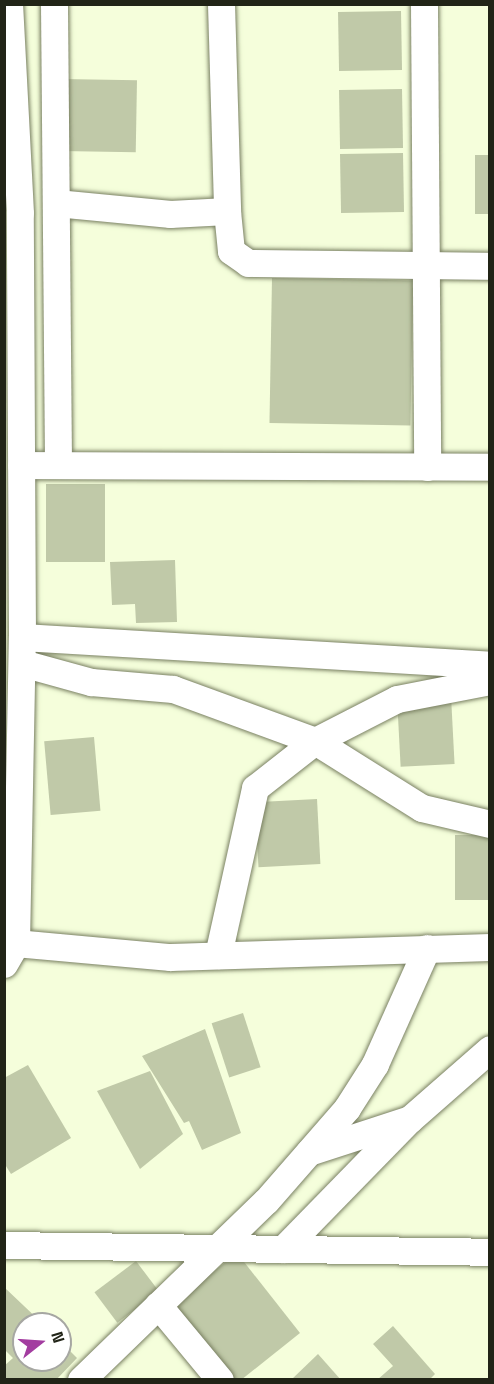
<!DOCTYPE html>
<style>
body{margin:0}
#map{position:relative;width:494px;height:1384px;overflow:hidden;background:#f5fedb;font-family:"Space Grotesk",sans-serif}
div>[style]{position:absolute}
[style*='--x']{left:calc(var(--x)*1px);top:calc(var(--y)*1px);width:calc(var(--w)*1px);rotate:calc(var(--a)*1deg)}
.building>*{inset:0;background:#c0c9a8;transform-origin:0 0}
.roads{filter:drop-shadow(0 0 2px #798062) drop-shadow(0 0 2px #798062)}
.minor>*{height:27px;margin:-13.5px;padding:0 13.5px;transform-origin:13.5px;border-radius:13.5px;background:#fff}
span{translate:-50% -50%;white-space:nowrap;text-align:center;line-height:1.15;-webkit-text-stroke:4.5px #fff;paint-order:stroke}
.frame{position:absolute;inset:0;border:6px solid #212417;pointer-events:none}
.north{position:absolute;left:12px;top:1312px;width:60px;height:60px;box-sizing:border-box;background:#fff;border:2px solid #a6a7a2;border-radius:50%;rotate:73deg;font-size:16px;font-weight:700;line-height:24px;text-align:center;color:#212417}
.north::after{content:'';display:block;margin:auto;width:21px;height:27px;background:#a33da0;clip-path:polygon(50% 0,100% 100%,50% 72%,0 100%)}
</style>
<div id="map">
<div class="building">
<i style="left:401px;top:11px;width:59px;height:63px;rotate:89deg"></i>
<i style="left:62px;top:79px;width:75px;height:72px;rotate:1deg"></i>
<i style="left:402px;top:89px;width:59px;height:63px;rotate:89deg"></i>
<i style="left:403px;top:153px;width:59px;height:63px;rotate:89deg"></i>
<i style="left:475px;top:155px;width:15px;height:59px"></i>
<i style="left:272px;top:278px;width:141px;height:145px;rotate:1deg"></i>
<i style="left:46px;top:484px;width:59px;height:78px"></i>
<i style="clip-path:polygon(175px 560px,177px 622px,136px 623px,135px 604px,112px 605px,110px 562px)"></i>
<i style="left:451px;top:696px;width:68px;height:54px;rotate:87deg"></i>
<i style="left:94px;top:737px;width:74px;height:50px;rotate:85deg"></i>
<i style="left:317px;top:799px;width:65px;height:62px;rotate:87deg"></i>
<i style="left:455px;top:835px;width:35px;height:65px"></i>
<i style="left:243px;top:1013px;width:57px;height:33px;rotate:72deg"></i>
<i style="clip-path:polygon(205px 1029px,241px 1133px,202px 1150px,189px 1121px,184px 1123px,142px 1056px)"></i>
<i style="clip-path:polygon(28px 1065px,71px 1138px,11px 1174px,4px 1163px,4px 1078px)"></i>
<i style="clip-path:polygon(150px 1071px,183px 1134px,140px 1169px,97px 1091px)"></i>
<i style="clip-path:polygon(237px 1253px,300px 1333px,241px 1380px,230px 1380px,171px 1305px)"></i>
<i style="left:136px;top:1261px;width:38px;height:52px;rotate:53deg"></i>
<i style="clip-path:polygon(4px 1287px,43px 1324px,24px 1324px,24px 1360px,60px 1360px,60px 1341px,77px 1358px,56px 1380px,4px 1380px,4px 1366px,13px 1358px,4px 1349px)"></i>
<i style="clip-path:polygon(393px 1326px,435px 1374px,429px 1380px,377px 1380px,393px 1366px,373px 1344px)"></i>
<i style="clip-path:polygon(318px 1354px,341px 1380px,291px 1380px)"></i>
</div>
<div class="roads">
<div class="minor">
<i style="--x:54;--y:4;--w:461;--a:89.5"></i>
<i style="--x:221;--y:4;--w:207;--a:88.3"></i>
<i style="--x:424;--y:4;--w:463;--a:89.6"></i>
<i style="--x:56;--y:203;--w:115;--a:5.5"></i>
<i style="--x:170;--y:214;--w:57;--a:-3"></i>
<i style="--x:227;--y:211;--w:40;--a:84.3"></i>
<i style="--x:231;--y:251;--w:21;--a:35"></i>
<i style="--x:248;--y:263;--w:242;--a:0.7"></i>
<i style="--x:21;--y:465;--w:469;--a:0.2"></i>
<i style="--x:22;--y:637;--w:469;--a:3.4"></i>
<i style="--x:22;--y:663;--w:72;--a:15.4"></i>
<i style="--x:91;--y:682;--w:82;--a:4.9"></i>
<i style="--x:173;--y:689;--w:151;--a:20.1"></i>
<i style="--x:315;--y:741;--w:126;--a:32.1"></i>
<i style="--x:422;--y:808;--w:70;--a:13.2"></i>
<i style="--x:4;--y:942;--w:167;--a:5.2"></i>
<i style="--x:170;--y:957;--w:320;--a:-1.8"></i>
<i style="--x:218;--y:955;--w:171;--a:-77.5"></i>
<i style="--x:255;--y:788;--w:76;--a:-38.1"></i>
<i style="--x:315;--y:741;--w:92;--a:-27.1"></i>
<i style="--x:397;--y:699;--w:95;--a:-11"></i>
<i style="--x:4;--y:964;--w:24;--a:-60"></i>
<i style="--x:16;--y:943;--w:306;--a:-88.9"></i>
<i style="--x:22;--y:637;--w:424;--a:-90.3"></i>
<i style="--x:20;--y:213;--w:209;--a:-93"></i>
<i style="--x:309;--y:1152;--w:106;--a:-18.1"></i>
<i style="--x:410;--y:1119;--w:106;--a:-41.2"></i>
<i style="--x:4;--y:1245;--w:486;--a:0.8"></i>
<i style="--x:283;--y:1249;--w:177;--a:-45.7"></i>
<i style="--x:158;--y:1305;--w:97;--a:50.4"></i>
<i style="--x:81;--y:1380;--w:257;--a:-44.1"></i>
<i style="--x:266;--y:1201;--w:123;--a:-48.9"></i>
<i style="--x:347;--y:1108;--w:52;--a:-57.5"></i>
<i style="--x:375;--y:1064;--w:127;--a:-65.9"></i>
</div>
</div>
<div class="frame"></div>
<div class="north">N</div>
</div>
